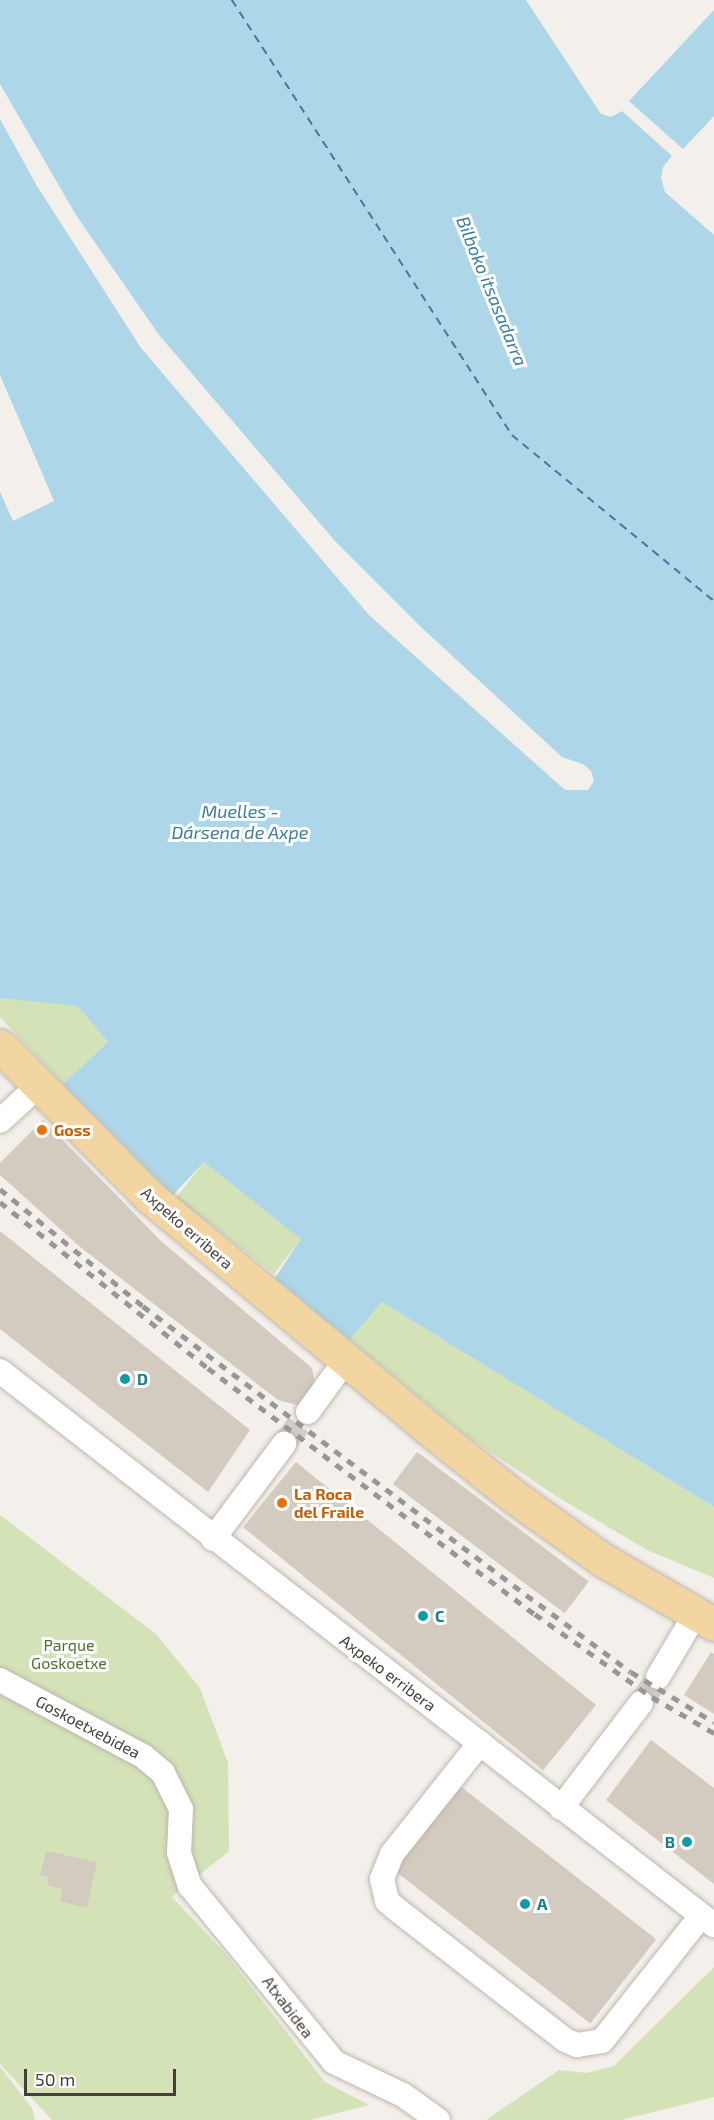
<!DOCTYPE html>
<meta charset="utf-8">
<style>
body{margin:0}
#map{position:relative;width:714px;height:2120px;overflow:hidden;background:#f3efea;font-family:"Exo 2",sans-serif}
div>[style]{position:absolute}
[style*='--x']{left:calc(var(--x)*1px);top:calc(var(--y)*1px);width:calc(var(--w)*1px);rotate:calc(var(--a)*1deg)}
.green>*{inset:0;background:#d3e2b7;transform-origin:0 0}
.water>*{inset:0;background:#add6e8}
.ferry>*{height:1.5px;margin-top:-0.75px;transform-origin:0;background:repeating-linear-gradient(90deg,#3b7d9f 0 8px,transparent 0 14px)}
.building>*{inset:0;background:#d3cac0;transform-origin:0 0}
.street-tunnel>*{height:24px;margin-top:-12px;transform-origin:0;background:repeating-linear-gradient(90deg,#d0ccc7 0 24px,transparent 0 36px)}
.roads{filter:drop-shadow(0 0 2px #bdb6ad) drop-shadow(0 0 2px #bdb6ad)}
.street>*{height:24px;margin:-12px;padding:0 12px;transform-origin:12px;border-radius:12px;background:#fff}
.primary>*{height:33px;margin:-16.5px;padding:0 16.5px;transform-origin:16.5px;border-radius:16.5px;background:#f3d5a2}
.rail>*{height:4.5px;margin-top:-2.25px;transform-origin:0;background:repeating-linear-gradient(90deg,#979797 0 8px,transparent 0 16px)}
.dots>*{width:16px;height:16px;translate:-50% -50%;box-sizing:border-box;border:3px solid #fff;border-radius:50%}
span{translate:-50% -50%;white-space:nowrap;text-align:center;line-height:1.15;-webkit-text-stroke:6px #fff;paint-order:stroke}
.food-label{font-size:16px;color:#c56008;font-weight:700}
.left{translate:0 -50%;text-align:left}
.street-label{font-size:16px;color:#463f39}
.culture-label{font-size:16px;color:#0d838f;font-weight:700}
.right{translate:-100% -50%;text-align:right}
.park-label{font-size:16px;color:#507132}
.water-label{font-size:18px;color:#3b7d9f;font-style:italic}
.scale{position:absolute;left:24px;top:2069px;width:152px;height:27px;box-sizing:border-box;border:3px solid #463f39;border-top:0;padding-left:8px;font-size:18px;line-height:21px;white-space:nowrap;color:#463f39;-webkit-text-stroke:4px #fff;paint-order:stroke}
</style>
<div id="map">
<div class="green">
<i style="clip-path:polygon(0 998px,78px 1005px,108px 1042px,63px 1084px,0 1017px)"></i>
<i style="left:204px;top:1162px;width:124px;height:45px;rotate:38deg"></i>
<i style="clip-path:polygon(382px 1302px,714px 1507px,714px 1578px,647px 1550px,556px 1496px,468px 1437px,350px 1340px)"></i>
<i style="clip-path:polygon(0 1515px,156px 1634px,200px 1688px,228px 1763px,229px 1851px,172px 1897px,226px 1954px,325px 2082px,369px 2105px,310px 2120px,52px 2120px,0 2064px)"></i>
<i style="clip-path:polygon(714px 1967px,714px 2097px,621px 2120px,486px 2120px,559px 2070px,587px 2073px,614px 2066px)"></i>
<i style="clip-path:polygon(0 2067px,32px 2108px,35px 2120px,0 2120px)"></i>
</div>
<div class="water">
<i style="clip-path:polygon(0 0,526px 0,601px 114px,611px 117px,622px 111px,672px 156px,663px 167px,661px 178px,665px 192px,714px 235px,714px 1507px,382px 1302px,350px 1340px,275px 1278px,301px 1239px,204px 1162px,173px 1195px,63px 1084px,108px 1042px,78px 1006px,0 998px,0 492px,13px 521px,54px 501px,0 375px,0 119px,37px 186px,141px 348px,369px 615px,565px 790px,588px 790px,594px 781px,591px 771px,583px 764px,562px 757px,422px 628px,335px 541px,159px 335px,76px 215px,0 84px)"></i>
<i style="clip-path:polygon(714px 10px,714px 116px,683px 149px,629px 101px)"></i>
</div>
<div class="ferry">
<i style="--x:232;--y:0;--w:517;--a:57.23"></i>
<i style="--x:512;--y:435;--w:261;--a:39.4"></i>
</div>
<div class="building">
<i style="clip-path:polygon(43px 1120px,161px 1241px,312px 1368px,316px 1388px,301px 1406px,278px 1400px,79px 1246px,0 1175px,0 1163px)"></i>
<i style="clip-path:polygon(0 1231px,250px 1430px,208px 1492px,0 1329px)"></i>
<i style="left:417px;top:1452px;width:215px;height:40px;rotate:37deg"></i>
<i style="left:296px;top:1462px;width:386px;height:84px;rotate:39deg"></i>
<i style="clip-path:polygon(711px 1652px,714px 1654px,714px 1714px,684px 1695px)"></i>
<i style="clip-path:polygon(651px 1740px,714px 1788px,714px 1884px,606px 1800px)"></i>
<i style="left:460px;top:1786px;width:249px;height:107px;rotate:38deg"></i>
<i style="clip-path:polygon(46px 1851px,97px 1862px,87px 1908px,60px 1901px,63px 1889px,47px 1885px,49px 1877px,40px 1875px)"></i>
</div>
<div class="street-tunnel">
<i style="--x:284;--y:1444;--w:40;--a:-53"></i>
<i style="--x:641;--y:1703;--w:31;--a:-57"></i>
</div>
<div class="roads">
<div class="street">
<i style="--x:0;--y:1121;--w:52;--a:-42.6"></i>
<i style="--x:0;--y:1371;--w:904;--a:37.81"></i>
<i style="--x:308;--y:1412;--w:63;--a:-54"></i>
<i style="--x:213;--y:1539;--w:119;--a:-53.2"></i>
<i style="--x:658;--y:1677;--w:72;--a:-59.2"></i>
<i style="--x:0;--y:1680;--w:162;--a:28"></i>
<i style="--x:143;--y:1756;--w:26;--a:40"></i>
<i style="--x:163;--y:1773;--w:40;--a:63.4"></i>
<i style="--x:181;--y:1809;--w:44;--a:92.6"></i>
<i style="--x:179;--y:1853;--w:35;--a:72"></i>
<i style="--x:190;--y:1886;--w:227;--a:50.7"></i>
<i style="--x:334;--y:2062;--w:76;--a:25.6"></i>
<i style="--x:403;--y:2095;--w:43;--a:35.5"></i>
<i style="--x:480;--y:1743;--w:142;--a:128.4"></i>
<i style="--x:392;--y:1854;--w:27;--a:112"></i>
<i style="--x:382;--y:1879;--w:23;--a:77"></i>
<i style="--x:387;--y:1901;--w:11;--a:41"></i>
<i style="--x:395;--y:1908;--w:215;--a:37.8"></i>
<i style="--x:565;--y:2040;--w:13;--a:23"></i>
<i style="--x:577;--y:2045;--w:25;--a:-9"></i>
<i style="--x:602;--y:2041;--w:159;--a:-51.6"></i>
<i style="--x:561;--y:1808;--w:132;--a:-52.7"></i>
</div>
<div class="primary">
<i style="--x:0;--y:1046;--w:213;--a:45.2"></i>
<i style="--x:150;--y:1197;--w:361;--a:39.7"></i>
<i style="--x:428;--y:1428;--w:112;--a:38.5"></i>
<i style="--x:516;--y:1498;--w:107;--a:35.5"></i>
<i style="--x:603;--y:1560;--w:128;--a:30"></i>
</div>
</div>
<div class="rail">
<i style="--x:0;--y:1189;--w:185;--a:39.3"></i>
<i style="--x:143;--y:1306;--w:496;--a:37"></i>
<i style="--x:539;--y:1604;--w:114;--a:36.5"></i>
<i style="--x:631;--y:1672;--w:97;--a:31.1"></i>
<i style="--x:0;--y:1202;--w:266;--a:38.6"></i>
<i style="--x:208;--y:1368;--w:409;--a:37"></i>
<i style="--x:535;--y:1614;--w:143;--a:35.4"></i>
<i style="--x:652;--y:1697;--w:72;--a:30.1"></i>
</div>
<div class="dots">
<i style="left:42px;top:1130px;background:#e8710a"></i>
<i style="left:125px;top:1379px;background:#0f9aa8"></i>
<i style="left:282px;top:1503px;background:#e8710a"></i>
<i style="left:423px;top:1616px;background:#0f9aa8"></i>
<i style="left:687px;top:1842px;background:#0f9aa8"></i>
<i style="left:525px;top:1904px;background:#0f9aa8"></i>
</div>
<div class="food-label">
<span class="left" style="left:54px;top:1130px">Goss</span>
<span class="left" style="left:294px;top:1503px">La Roca<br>del Fraile</span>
</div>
<div class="street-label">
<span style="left:187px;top:1228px;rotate:41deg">Axpeko erribera</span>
<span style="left:388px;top:1673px;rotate:37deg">Axpeko erribera</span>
<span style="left:88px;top:1727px;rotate:28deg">Goskoetxebidea</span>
<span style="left:288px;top:2007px;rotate:53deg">Atxabidea</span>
</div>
<div class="culture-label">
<span class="left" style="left:137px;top:1379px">D</span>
<span class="left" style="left:435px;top:1616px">C</span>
<span class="right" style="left:675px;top:1842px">B</span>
<span class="left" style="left:537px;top:1904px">A</span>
</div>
<div class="park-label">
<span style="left:69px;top:1654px">Parque<br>Goskoetxe</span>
</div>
<div class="water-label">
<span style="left:492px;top:291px;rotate:68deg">Bilboko itsasadarra</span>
<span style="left:240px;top:822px">Muelles -<br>Dársena de Axpe</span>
</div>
<div class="scale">50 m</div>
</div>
